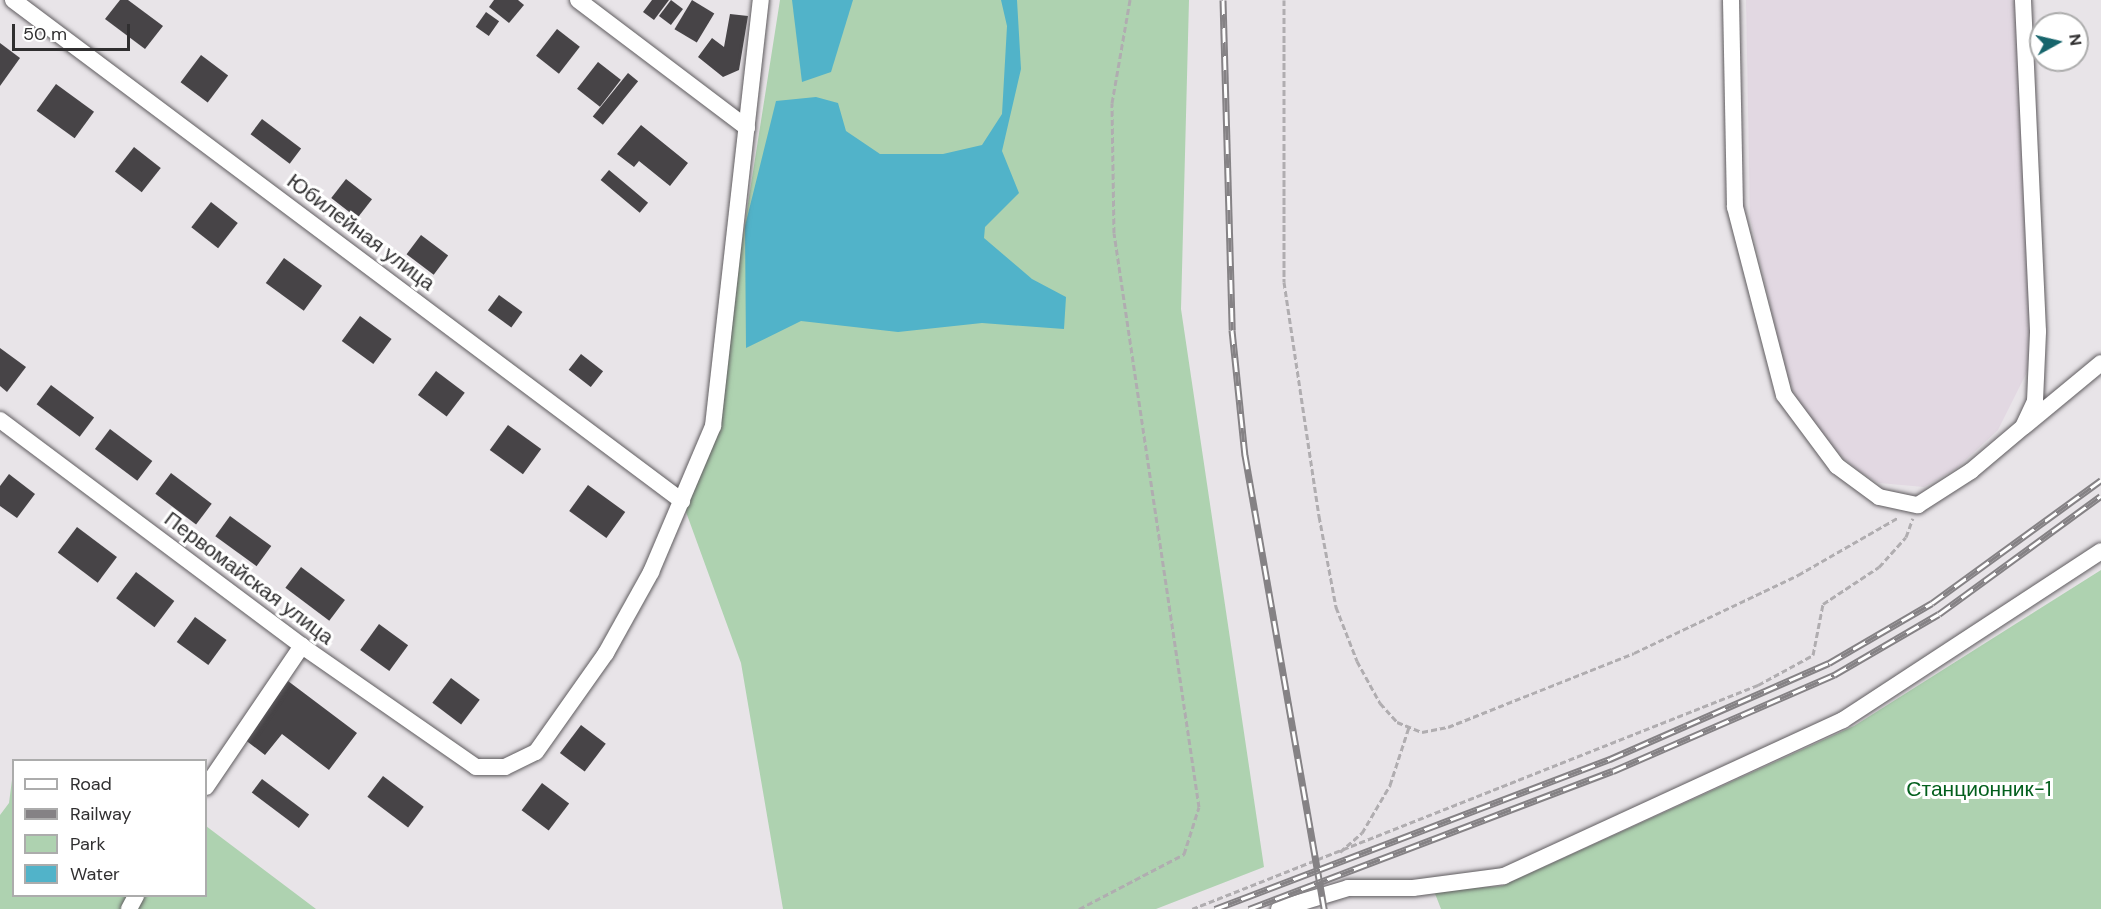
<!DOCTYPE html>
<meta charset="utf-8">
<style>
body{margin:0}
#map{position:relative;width:2101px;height:909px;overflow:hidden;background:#e8e4e8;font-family:"DM Sans",sans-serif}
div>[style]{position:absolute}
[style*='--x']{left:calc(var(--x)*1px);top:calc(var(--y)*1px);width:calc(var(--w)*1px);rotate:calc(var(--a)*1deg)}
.built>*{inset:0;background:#e2d8e2}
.green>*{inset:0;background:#aed2b0}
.water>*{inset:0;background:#51b3c9}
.building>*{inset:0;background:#474447;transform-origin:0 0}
.path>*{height:3px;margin-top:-1.5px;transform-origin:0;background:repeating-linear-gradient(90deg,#b0adb0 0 6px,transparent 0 9px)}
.roads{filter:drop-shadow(0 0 2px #5f5c5f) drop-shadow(0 0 2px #5f5c5f)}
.minor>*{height:16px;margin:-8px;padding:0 8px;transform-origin:8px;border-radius:8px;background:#fff}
.rail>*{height:7px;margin-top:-3.5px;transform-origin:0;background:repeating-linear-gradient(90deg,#fff 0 14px,#858285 0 28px);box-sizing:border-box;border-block:2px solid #858285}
span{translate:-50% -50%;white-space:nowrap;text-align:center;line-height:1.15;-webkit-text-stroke:6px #fff;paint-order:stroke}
.street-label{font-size:21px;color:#302f30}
.park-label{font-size:21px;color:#035f1d}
.legend{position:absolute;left:12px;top:759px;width:195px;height:138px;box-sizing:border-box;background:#fff;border:2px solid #acacac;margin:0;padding:8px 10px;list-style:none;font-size:18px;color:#302f30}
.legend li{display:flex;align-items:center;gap:12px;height:30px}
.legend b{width:30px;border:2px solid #acacac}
.north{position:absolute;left:2029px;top:12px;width:60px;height:60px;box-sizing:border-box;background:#fff;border:2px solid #acacac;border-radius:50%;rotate:82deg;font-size:16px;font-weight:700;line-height:24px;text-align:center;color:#302f30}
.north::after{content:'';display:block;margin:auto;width:21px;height:27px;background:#17656c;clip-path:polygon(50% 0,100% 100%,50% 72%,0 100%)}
.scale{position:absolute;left:12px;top:24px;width:118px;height:27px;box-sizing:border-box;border:3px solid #302f30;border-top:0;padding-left:8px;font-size:18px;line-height:21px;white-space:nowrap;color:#302f30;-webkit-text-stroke:4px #fff;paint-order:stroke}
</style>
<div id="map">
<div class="built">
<i style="clip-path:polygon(1746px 0,2016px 0,2032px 362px,1998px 430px,1957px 468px,1924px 487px,1879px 483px,1860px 472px,1834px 450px,1797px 399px,1786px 373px,1750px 218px)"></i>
</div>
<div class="green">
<i style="clip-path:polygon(780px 0,1189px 0,1181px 309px,1264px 867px,1156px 909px,783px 909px,741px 663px,682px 501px,713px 426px)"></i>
<i style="clip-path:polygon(2101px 570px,2101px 909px,1441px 909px,1434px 891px,1502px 886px,1854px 726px)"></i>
<i style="clip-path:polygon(13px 772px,14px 896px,206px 896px,206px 826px,316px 909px,0 909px,0 815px,9px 803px)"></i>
</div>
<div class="water">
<i style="clip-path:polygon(792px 0,853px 0,831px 72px,802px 82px)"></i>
<i style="clip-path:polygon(1001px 0,1017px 0,1021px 69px,1002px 151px,1019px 193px,985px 227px,984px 238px,1032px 279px,1066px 297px,1064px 329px,982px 323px,898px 332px,801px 321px,746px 348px,745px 226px,776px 101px,816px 97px,838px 103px,846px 131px,880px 154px,943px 154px,982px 145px,1002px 114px,1007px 26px)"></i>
</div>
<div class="building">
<i style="clip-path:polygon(120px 0,128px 0,163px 26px,145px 49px,105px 19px)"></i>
<i style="clip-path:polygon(494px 0,518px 0,524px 5px,509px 23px,489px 7px)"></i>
<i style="clip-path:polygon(652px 0,669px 0,654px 20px,643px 12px)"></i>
<i style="left:671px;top:0;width:15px;height:20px;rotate:37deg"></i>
<i style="left:692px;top:0;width:26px;height:34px;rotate:31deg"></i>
<i style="left:486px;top:12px;width:16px;height:18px;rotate:35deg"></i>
<i style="clip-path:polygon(730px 14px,748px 16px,739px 70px,723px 77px,698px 57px,712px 38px,724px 47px)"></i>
<i style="left:557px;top:29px;width:29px;height:34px;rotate:38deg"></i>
<i style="clip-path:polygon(0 43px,20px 58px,0 86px)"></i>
<i style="left:201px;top:55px;width:34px;height:34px;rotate:37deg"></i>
<i style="left:598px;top:62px;width:29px;height:34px;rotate:38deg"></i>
<i style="left:628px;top:73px;width:13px;height:56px;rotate:39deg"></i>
<i style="left:56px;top:84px;width:47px;height:33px;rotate:36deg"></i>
<i style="left:262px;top:119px;width:49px;height:19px;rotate:37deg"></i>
<i style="clip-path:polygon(641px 125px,688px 163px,670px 186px,639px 161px,634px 167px,617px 154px)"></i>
<i style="left:134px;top:147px;width:34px;height:31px;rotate:38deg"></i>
<i style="left:609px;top:170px;width:51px;height:13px;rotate:40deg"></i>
<i style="left:346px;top:179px;width:33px;height:24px;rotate:38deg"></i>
<i style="left:211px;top:202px;width:34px;height:32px;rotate:38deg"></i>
<i style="left:421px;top:235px;width:34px;height:24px;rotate:37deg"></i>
<i style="left:284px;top:258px;width:47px;height:31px;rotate:36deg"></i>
<i style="left:499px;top:295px;width:29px;height:19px;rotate:36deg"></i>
<i style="left:360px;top:316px;width:39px;height:31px;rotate:36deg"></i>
<i style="clip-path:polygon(0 348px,26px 367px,7px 392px,0 386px)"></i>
<i style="left:581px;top:354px;width:28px;height:20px;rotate:38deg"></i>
<i style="left:436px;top:371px;width:36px;height:30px;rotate:37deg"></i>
<i style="left:51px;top:385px;width:54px;height:24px;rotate:37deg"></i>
<i style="left:508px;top:425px;width:41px;height:31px;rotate:36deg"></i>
<i style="left:110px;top:429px;width:53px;height:25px;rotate:37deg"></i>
<i style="left:171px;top:473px;width:51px;height:26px;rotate:37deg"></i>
<i style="clip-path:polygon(9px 474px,35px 494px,17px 518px,0 506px,0 486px)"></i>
<i style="left:588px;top:485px;width:46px;height:32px;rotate:36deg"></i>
<i style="left:230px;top:516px;width:51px;height:25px;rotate:36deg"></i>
<i style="left:77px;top:527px;width:50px;height:32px;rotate:37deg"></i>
<i style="left:301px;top:567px;width:55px;height:26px;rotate:37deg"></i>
<i style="left:136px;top:572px;width:48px;height:33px;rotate:37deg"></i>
<i style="left:195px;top:617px;width:39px;height:31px;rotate:36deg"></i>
<i style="left:379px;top:624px;width:36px;height:32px;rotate:36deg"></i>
<i style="left:451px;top:678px;width:36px;height:31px;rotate:37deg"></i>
<i style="clip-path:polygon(288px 681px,357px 733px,329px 770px,282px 734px,265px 755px,244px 739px)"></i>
<i style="left:581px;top:725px;width:31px;height:35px;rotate:37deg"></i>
<i style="left:383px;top:776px;width:51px;height:26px;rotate:37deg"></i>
<i style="left:262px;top:779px;width:59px;height:17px;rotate:37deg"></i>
<i style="left:542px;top:783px;width:34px;height:34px;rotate:37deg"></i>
</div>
<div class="path">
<i style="--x:1284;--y:0;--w:282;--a:90"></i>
<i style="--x:1284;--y:282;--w:237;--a:81.5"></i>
<i style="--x:1319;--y:516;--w:93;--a:79.4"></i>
<i style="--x:1336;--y:607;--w:58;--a:68.7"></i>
<i style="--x:1357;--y:661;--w:48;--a:61.3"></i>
<i style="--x:1380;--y:703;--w:25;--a:48"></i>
<i style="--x:1397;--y:722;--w:27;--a:22"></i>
<i style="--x:1422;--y:732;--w:26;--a:-11"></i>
<i style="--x:1448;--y:727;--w:200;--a:-21.7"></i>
<i style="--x:1634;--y:653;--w:182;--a:-25.4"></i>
<i style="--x:1798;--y:575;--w:116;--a:-29.9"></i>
<i style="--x:1340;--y:852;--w:29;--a:-41"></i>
<i style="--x:1362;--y:833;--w:56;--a:-59.7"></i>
<i style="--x:1390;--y:785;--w:61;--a:-71.9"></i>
<i style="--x:1079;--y:909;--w:119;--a:-27.6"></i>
<i style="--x:1184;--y:854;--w:49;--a:-72.3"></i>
<i style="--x:1199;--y:807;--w:580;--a:-98.42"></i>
<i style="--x:1114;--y:233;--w:130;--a:-90.9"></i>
<i style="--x:1112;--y:103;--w:105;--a:-80.1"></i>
<i style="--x:1192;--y:909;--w:609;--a:-21.59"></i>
<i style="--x:1758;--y:685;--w:63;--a:-28.6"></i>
<i style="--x:1813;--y:655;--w:52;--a:-78.9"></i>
<i style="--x:1823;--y:604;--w:67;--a:-33.5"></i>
<i style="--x:1879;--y:567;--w:40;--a:-48"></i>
<i style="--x:1906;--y:537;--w:20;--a:-70"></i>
</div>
<div class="roads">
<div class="minor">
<i style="--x:13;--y:0;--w:836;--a:36.83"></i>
<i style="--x:578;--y:0;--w:212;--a:37.1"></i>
<i style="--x:1731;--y:0;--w:207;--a:88.9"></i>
<i style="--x:1735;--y:207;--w:194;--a:75.4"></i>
<i style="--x:1784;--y:395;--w:89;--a:53.3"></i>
<i style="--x:1837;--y:466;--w:52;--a:36.4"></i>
<i style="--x:1879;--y:497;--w:40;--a:12"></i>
<i style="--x:1918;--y:505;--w:63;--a:-32.7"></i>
<i style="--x:1971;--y:471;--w:68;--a:-40.2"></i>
<i style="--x:2023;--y:427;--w:29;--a:-65"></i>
<i style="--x:2035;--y:401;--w:70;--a:-87.5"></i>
<i style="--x:2038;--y:331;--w:331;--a:-92.6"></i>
<i style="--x:0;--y:420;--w:377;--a:36.8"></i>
<i style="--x:302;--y:646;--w:212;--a:34.8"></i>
<i style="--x:476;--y:767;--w:29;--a:0"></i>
<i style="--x:505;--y:767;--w:34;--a:-26"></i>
<i style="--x:536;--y:752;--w:121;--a:-54.7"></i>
<i style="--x:606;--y:653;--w:93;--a:-60.9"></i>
<i style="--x:651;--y:572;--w:159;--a:-67"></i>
<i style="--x:713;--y:426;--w:429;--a:-83.6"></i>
<i style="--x:2026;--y:425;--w:97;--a:-39.6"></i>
<i style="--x:206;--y:787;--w:171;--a:-55.8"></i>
<i style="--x:129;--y:909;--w:15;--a:-62"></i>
<i style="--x:1279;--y:909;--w:72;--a:-16.9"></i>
<i style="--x:1348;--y:888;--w:65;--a:0"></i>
<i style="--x:1413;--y:888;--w:92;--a:-7.5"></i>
<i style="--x:1504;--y:876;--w:373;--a:-24.7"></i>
<i style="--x:1843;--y:720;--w:308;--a:-33.2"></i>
</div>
</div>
<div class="rail">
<i style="--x:1223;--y:0;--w:330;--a:88.4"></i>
<i style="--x:1232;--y:330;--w:126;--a:84.1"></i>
<i style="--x:1245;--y:455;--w:461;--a:80.1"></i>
<i style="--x:1215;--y:909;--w:423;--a:-20.8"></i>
<i style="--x:1610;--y:759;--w:239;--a:-23.7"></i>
<i style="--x:1829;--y:663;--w:119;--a:-30.2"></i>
<i style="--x:1932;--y:603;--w:209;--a:-36"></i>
<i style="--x:1249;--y:909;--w:389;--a:-20.8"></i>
<i style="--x:1613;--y:771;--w:241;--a:-23.5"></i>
<i style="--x:1834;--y:675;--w:121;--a:-30.2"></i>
<i style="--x:1939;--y:614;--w:200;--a:-36.1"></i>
</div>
<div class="street-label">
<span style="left:361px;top:232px;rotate:37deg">Юбилейная улица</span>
<span style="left:249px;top:578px;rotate:37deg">Первомайская улица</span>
</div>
<div class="park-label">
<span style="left:1979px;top:789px">Станционник-1</span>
</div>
<ul class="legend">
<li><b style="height:8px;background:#fff"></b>Road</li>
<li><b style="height:8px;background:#858285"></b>Railway</li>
<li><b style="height:16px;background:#aed2b0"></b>Park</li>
<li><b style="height:16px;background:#51b3c9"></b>Water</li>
</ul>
<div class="north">N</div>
<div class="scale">50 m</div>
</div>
